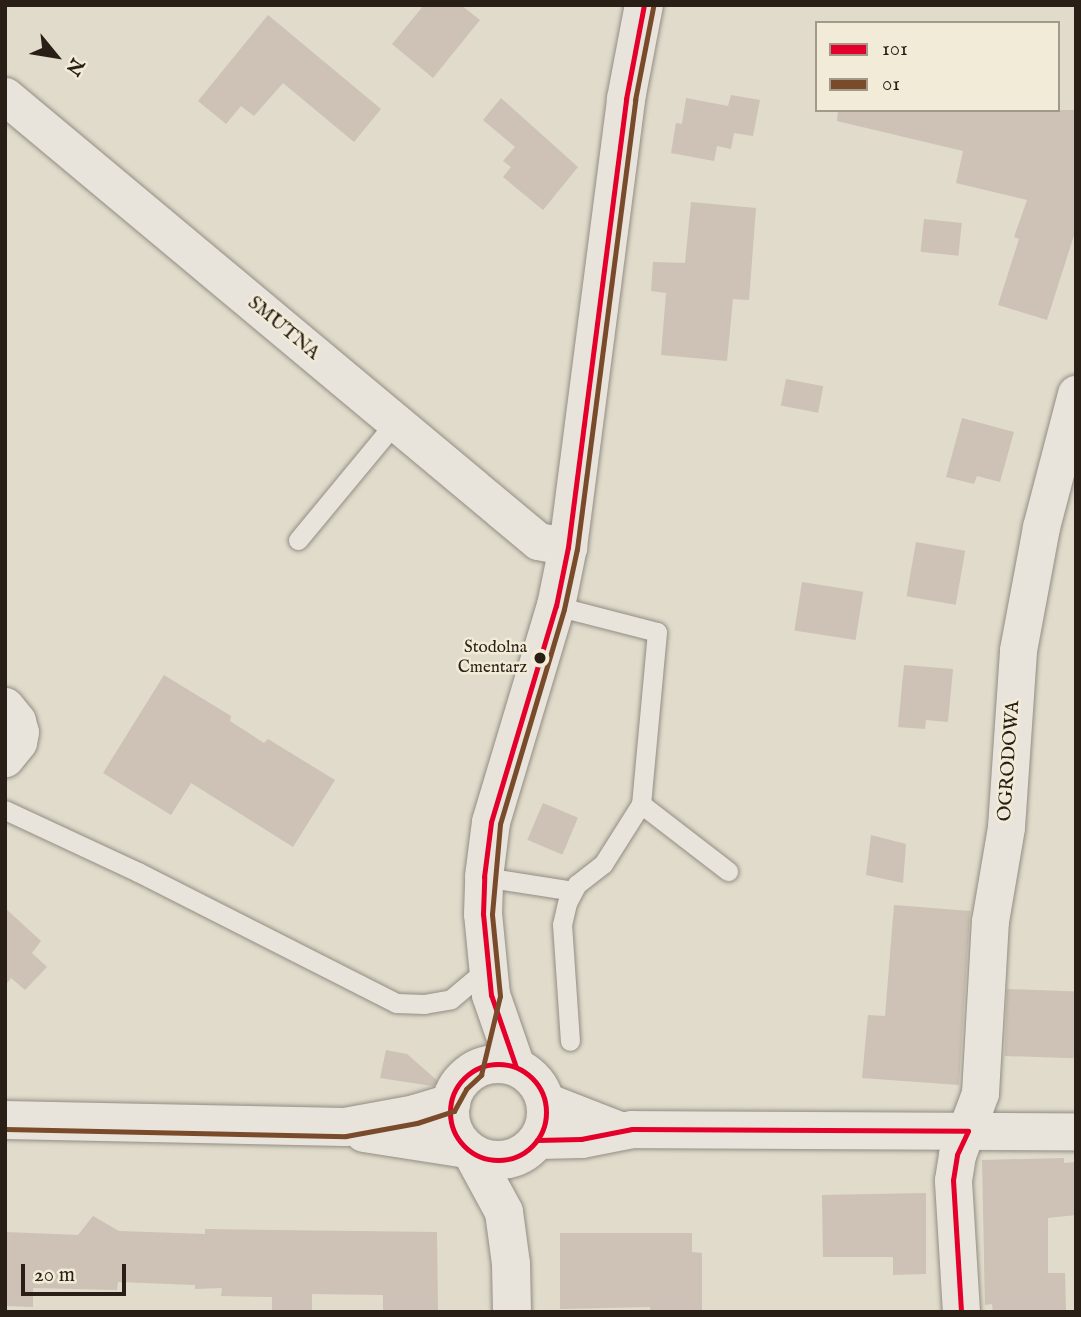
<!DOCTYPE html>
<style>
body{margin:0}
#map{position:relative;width:1081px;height:1317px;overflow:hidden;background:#e0dbca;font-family:"IM FELL English",serif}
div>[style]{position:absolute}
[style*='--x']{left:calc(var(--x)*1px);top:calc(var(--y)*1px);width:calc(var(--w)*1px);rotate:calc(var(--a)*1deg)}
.building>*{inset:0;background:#cdc2b5;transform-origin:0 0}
.roads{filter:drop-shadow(0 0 2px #928d84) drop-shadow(0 0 2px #928d84)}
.service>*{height:19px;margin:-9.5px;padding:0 9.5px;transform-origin:9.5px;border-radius:9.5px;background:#e8e4dc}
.minor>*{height:37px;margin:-18.5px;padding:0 18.5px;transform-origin:18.5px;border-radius:18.5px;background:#e8e4dc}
.tertiary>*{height:38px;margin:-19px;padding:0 19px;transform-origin:19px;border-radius:19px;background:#e8e4dc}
.tertiary>.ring{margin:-19px;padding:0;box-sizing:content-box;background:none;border:38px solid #e8e4dc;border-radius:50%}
.bus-1>*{height:5px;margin:-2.5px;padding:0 2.5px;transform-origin:2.5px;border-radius:2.5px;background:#e4002b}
.bus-1>.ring{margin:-2.5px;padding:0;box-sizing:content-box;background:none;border:5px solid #e4002b;border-radius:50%}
.bus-2>*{height:5px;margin:-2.5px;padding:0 2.5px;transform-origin:2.5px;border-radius:2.5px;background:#7a4b2a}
.dots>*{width:19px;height:19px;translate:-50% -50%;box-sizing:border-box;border:4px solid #f1ebd7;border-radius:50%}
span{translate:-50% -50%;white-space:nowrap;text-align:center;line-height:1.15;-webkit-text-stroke:5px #f1ebd7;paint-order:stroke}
.bus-label{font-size:17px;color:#2a1f17}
.right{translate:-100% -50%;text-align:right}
.street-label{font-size:19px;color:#2a1f17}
.frame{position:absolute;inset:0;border:7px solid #2a1f17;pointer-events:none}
.legend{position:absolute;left:815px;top:21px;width:245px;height:91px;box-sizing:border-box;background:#f1ebd7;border:2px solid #a1998a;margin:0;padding:9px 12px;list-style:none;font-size:21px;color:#2a1f17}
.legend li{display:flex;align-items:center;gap:14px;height:35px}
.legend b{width:35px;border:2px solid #a1998a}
.north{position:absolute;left:21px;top:21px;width:70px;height:70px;-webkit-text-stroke:5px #f1ebd7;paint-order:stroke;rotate:120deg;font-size:19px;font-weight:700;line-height:28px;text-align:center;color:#2a1f17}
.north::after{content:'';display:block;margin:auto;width:24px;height:32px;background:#2a1f17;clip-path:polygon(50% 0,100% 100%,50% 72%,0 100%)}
.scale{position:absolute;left:21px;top:1264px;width:105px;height:32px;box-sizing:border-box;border:4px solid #2a1f17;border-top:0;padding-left:9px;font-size:21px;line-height:24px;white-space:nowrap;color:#2a1f17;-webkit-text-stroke:5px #f1ebd7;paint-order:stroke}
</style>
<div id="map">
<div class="building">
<i style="clip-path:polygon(424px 5px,461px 5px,480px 20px,433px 78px,392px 44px)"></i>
<i style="clip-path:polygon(268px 15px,381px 109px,354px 142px,283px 83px,254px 116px,241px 106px,226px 124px,198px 101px)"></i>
<i style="clip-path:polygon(731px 95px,760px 100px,753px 136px,734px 133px,731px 149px,717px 146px,714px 161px,671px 153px,676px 123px,682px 124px,686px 98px,728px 106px)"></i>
<i style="clip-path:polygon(501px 98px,578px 167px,543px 210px,503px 177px,511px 167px,503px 161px,515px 147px,483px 120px)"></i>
<i style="clip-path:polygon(838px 110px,1076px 110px,1076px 229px,1047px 320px,998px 305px,1019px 239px,1014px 237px,1027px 200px,956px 183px,963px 151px,837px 121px)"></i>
<i style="clip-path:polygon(691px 202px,756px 208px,749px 300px,733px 299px,727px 361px,661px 355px,666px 293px,651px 291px,653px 262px,685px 263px)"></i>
<i style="left:924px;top:219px;width:38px;height:33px;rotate:6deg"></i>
<i style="left:786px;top:379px;width:38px;height:27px;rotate:11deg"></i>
<i style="clip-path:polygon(962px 418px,1014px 432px,1000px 482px,977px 476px,974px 484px,946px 477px)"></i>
<i style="left:916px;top:542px;width:50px;height:55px;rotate:10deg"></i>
<i style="left:802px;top:582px;width:62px;height:49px;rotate:9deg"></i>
<i style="clip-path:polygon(904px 665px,953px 669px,948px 722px,926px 720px,925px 729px,898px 727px)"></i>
<i style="clip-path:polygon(164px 675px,231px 716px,230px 721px,264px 743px,268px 739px,335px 780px,293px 847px,191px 783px,171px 815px,103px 773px)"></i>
<i style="left:543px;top:803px;width:38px;height:40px;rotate:23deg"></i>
<i style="clip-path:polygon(871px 835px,906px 844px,903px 883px,866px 875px)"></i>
<i style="clip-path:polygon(894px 905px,970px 911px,959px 1085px,862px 1078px,868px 1015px,885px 1016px)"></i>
<i style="clip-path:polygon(5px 908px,41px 941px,32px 953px,47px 967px,25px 990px,11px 978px,5px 986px)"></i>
<i style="left:1007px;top:989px;width:69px;height:67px;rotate:2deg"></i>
<i style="clip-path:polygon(386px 1050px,407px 1054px,440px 1083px,432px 1086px,380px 1078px)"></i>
<i style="clip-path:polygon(1064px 1158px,1064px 1163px,1076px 1162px,1076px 1215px,1048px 1218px,1048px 1273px,1065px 1273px,1066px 1312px,993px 1312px,992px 1304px,985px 1305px,982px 1160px)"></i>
<i style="clip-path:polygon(926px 1193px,926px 1274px,893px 1275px,893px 1257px,823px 1257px,822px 1195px)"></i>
<i style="clip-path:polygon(93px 1216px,119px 1231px,205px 1234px,205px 1229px,437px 1232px,438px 1312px,383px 1312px,383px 1295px,312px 1294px,312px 1312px,272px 1312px,272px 1297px,221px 1296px,222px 1288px,195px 1289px,195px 1285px,118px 1282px,117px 1290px,33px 1288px,33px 1307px,5px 1306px,5px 1232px,78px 1235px)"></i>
<i style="clip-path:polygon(560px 1233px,692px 1233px,692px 1252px,702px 1253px,702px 1312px,650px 1312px,650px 1307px,560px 1309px)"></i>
</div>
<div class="roads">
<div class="service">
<i style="--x:298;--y:540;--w:151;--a:-50.4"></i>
<i style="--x:556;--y:606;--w:104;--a:14.4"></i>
<i style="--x:657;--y:632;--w:173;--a:95.3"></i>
<i style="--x:641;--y:804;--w:71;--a:122.3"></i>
<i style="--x:603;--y:864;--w:33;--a:142"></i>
<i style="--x:577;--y:884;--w:21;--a:118"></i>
<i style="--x:567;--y:903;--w:22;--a:103"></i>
<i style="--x:562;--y:924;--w:117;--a:86.1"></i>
<i style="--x:641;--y:804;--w:110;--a:37.6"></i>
<i style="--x:5;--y:810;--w:147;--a:25"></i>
<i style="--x:138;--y:872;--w:289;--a:26.9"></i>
<i style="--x:396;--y:1003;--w:28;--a:2"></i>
<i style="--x:424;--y:1004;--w:27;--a:-10"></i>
<i style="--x:451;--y:999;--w:48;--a:-40"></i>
<i style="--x:484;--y:877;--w:90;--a:8.9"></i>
</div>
<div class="minor">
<i style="--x:5;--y:96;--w:694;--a:39.86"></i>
<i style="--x:538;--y:541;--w:31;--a:11"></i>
<i style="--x:5;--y:706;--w:19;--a:51"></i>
<i style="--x:17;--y:721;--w:11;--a:75"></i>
<i style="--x:20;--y:732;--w:10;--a:101"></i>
<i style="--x:18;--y:742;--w:21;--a:129"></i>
<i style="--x:545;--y:1101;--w:79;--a:21.4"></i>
<i style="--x:537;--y:1140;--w:44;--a:-1.3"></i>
<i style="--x:581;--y:1139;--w:52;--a:-11.1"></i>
<i style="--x:632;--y:1129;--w:444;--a:0.3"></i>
<i style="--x:961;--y:1312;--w:132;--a:-93.5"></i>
<i style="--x:953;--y:1180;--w:25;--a:-81"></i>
<i style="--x:957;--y:1155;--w:66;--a:-69.6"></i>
<i style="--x:980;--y:1093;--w:172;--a:-86.7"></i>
<i style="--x:990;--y:921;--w:95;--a:-80.3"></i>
<i style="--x:1006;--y:827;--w:177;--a:-86.1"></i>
<i style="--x:1018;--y:650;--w:125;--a:-79.4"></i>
<i style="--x:1041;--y:527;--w:138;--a:-75.3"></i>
</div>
<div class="tertiary">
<i class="ring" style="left:450px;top:1064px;width:58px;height:58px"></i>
<i style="--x:516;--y:1067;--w:76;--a:-109.1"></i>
<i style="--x:491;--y:995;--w:81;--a:-95.6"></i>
<i style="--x:483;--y:914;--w:37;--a:-88"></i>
<i style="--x:484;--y:877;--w:55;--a:-82.7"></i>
<i style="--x:491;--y:822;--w:226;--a:-73.3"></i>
<i style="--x:556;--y:606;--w:60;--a:-78.5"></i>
<i style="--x:568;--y:547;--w:452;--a:-82.6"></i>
<i style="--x:626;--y:99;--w:96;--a:-79.2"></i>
<i style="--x:5;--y:1120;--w:340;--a:1.2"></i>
<i style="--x:345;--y:1127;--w:71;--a:-10.5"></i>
<i style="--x:415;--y:1114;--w:38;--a:-17"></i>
<i style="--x:364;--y:1133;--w:104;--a:8.8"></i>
<i style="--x:472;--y:1153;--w:67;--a:61.5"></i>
<i style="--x:504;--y:1212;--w:52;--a:82.3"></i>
<i style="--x:511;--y:1264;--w:48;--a:88.8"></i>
</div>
</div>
<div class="bus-1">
<i class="ring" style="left:450px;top:1064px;width:91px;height:91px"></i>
<i style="--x:516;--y:1067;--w:76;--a:-109.1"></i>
<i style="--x:491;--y:995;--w:81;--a:-95.6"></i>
<i style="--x:483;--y:914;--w:37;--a:-88"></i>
<i style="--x:484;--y:877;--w:55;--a:-82.7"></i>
<i style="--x:491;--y:822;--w:226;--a:-73.3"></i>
<i style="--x:556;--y:606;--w:60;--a:-78.5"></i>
<i style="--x:568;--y:547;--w:452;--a:-82.6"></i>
<i style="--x:626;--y:99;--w:96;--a:-79.2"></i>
<i style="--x:537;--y:1140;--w:44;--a:-1.3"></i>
<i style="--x:581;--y:1139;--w:52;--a:-11.1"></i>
<i style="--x:632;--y:1129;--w:336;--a:0.3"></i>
<i style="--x:968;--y:1131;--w:26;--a:115"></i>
<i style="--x:957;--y:1155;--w:25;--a:99"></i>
<i style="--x:953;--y:1180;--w:132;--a:86.5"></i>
</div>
<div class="bus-2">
<i style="--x:5;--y:1129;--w:341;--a:1.2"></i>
<i style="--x:346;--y:1136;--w:72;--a:-10.4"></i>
<i style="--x:417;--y:1123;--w:39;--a:-18"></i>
<i style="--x:454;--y:1111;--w:25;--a:-61"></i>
<i style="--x:466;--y:1089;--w:21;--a:-43"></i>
<i style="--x:481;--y:1075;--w:81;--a:-76.5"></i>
<i style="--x:500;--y:996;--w:82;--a:-95.6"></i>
<i style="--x:492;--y:914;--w:90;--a:-84.9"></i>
<i style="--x:500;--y:824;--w:224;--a:-73.4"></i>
<i style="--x:564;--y:609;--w:61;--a:-77.8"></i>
<i style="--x:577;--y:549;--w:453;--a:-82.6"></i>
<i style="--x:635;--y:100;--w:95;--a:-79"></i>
</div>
<div class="dots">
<i style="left:540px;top:658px;background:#2a1f17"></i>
</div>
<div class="bus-label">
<span class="right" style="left:527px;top:658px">Stodolna<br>Cmentarz</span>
</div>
<div class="street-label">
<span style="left:283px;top:329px;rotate:40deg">SMUTNA</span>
<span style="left:1010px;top:761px;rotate:-86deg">OGRODOWA</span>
</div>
<div class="frame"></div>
<ul class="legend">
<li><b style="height:9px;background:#e4002b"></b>101</li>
<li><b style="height:9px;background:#7a4b2a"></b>01</li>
</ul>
<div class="north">N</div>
<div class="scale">20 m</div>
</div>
